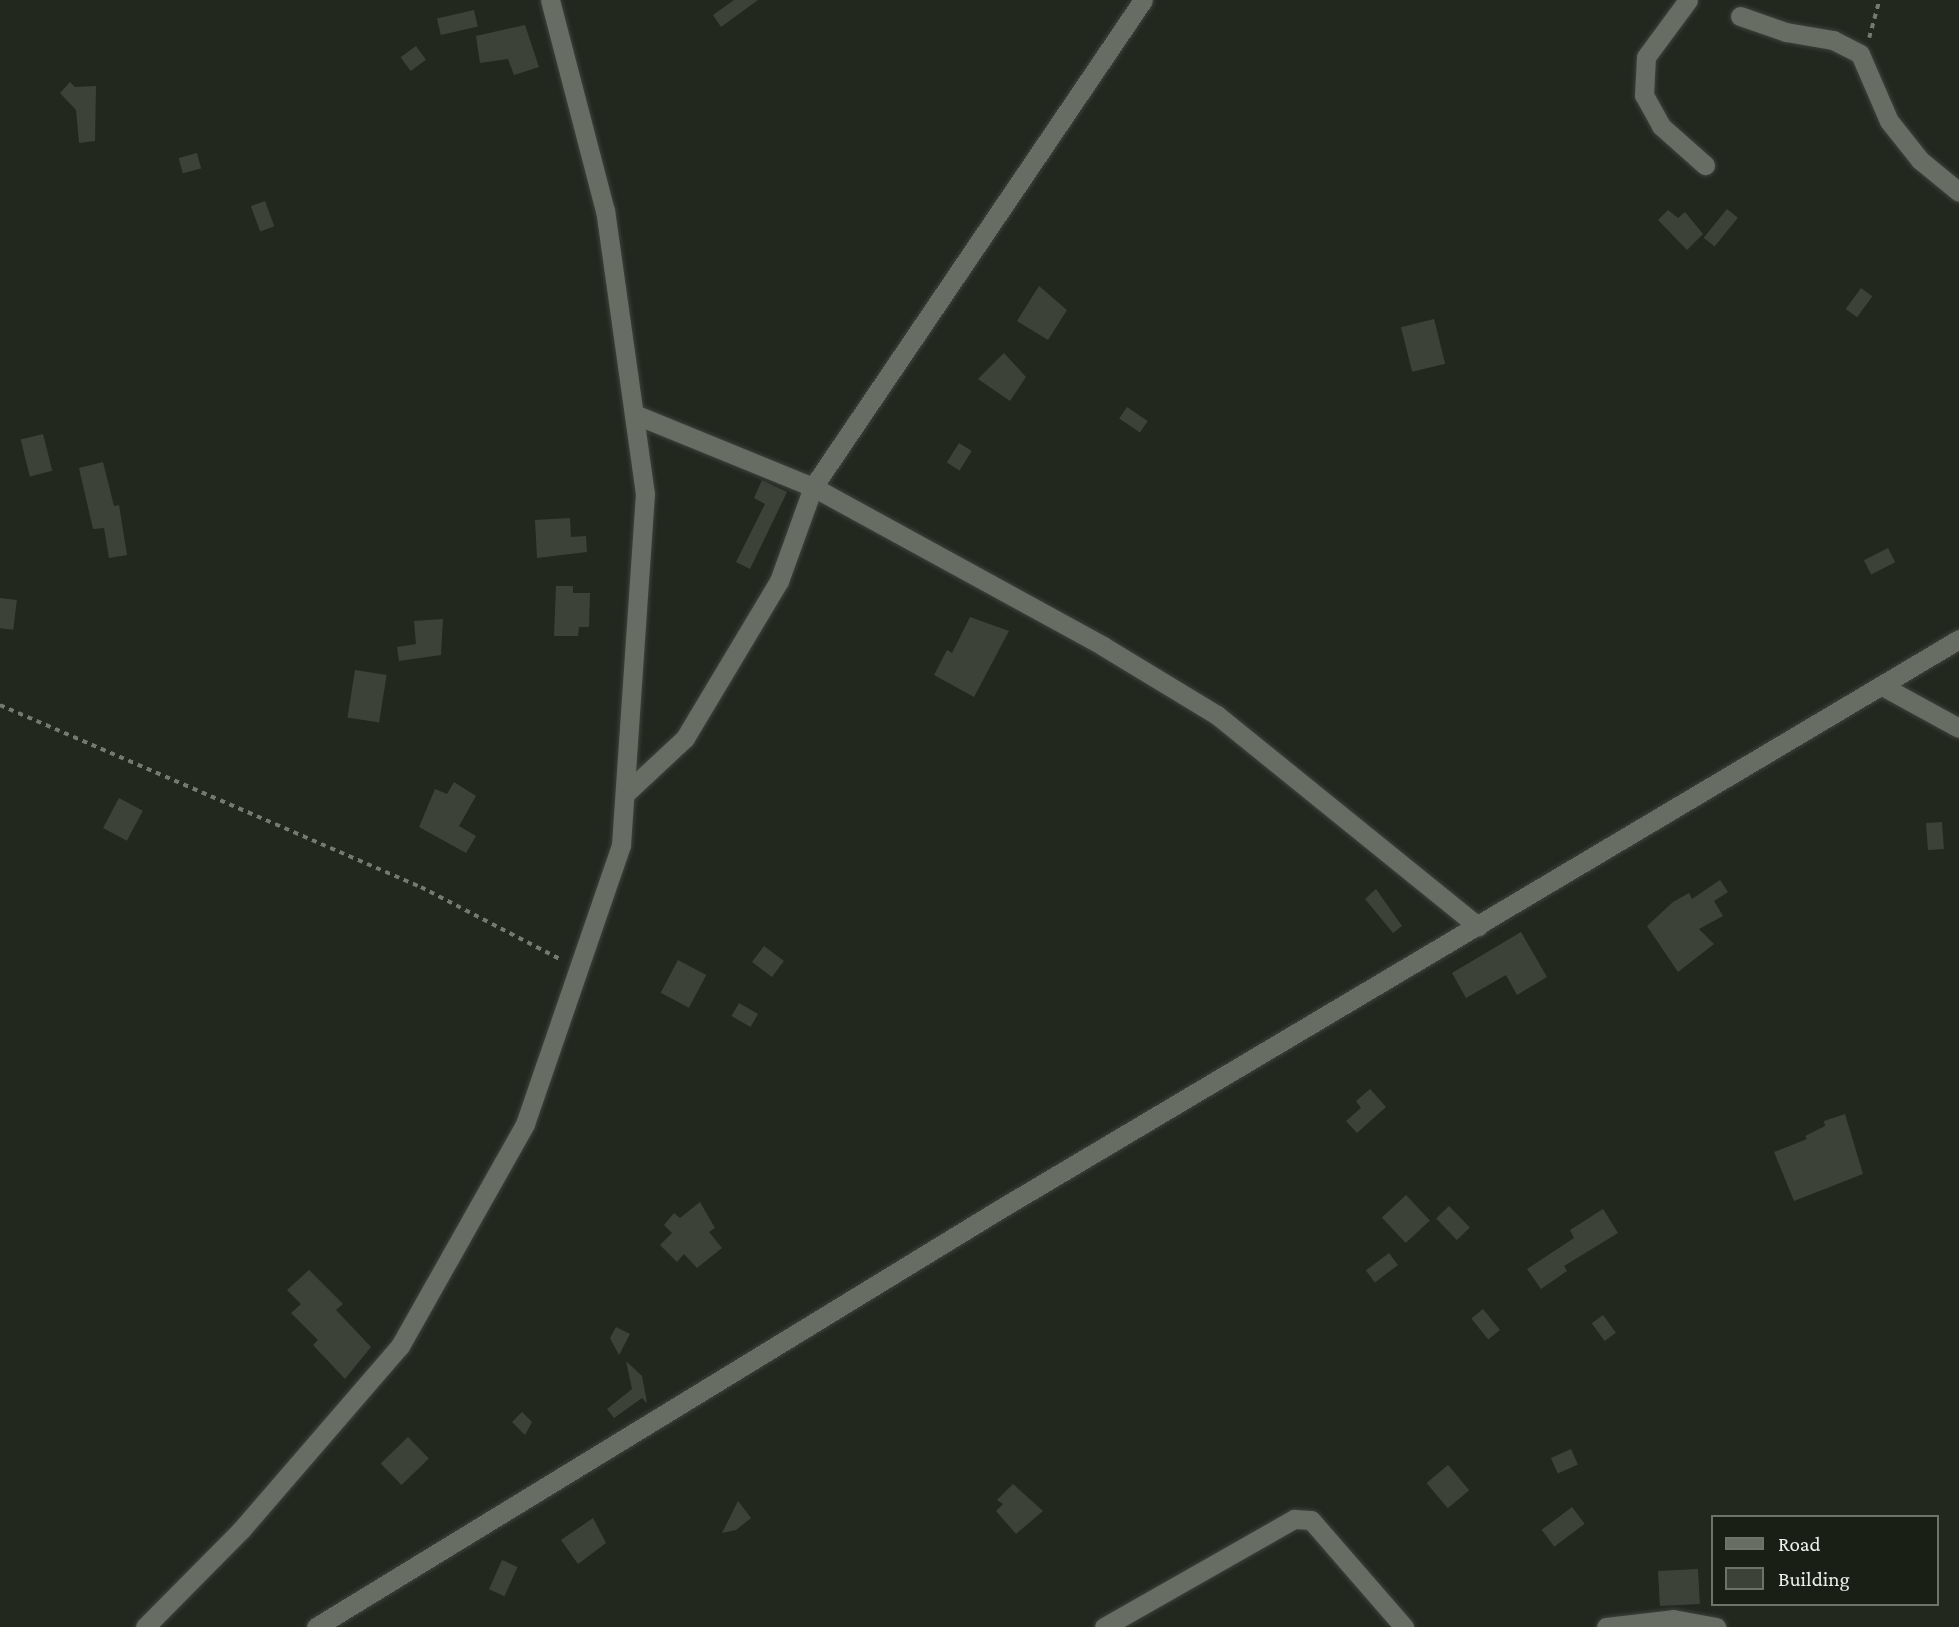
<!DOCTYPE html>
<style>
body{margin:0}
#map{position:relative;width:1959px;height:1627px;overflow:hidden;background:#23281f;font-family:"Crimson Pro",serif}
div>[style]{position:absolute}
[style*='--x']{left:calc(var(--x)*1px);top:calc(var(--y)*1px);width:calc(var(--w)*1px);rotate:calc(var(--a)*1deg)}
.building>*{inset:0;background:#3d4238;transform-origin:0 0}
.path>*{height:3.5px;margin-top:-1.75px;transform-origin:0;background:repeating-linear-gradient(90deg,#757a71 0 5px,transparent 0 10px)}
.roads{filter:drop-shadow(0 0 2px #3e423a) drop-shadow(0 0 2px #3e423a)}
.minor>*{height:19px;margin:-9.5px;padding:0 9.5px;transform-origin:9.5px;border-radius:9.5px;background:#676d63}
span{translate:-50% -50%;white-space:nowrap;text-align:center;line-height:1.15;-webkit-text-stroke:7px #1a1f16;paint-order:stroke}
.legend{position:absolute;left:1711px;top:1515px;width:228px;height:91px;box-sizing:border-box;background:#1a1f16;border:2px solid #6e736a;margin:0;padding:9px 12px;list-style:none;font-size:21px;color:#ecf0e9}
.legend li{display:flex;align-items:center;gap:14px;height:35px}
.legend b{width:35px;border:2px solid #6e736a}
</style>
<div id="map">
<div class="building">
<i style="clip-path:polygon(734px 0,758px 0,721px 27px,713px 15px)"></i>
<i style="left:474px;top:10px;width:17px;height:38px;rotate:77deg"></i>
<i style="clip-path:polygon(525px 25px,539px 67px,514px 75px,508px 59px,480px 63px,476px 36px)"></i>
<i style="left:416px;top:46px;width:17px;height:19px;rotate:54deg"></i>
<i style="clip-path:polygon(70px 82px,75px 87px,96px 86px,95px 141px,79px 143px,76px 110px,60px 93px)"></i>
<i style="left:197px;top:153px;width:16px;height:19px;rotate:75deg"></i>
<i style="left:265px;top:201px;width:27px;height:15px;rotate:70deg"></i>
<i style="left:1727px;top:209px;width:14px;height:37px;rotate:39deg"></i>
<i style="clip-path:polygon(1668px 210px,1678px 218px,1685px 212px,1703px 234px,1687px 250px,1658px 220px)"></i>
<i style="clip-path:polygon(1039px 286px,1067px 310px,1048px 340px,1017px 321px)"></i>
<i style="left:1861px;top:288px;width:14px;height:26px;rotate:36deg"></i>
<i style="left:1434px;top:319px;width:46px;height:34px;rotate:76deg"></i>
<i style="clip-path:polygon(1004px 353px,1026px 377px,1010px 401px,978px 379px)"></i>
<i style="left:1127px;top:407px;width:25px;height:14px;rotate:34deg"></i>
<i style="left:43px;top:434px;width:38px;height:23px;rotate:76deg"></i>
<i style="left:959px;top:443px;width:15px;height:23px;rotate:32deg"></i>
<i style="clip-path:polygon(103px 462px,114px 506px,119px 505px,127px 555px,109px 558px,104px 528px,93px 529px,79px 468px)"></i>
<i style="clip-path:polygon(762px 480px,787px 492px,750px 569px,736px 562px,765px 504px,754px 498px)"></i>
<i style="clip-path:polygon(570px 518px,571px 537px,586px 536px,587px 552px,537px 558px,535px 520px)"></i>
<i style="left:1888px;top:548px;width:16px;height:27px;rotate:63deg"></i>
<i style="clip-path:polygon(556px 586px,573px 586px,573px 593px,590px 593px,589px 627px,579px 627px,578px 636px,554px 636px)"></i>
<i style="left:0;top:598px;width:17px;height:30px;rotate:7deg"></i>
<i style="clip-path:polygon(970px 617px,1009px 631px,974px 697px,934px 675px,947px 650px,952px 653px)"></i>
<i style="clip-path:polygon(443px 619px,441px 655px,399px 661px,397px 647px,416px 644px,414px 621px)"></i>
<i style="left:355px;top:670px;width:32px;height:48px;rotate:9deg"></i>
<i style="clip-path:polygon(454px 782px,476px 796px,459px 826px,476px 836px,466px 853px,419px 827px,435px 789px,447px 794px)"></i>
<i style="left:119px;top:798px;width:27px;height:34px;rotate:28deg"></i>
<i style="left:1942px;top:822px;width:27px;height:16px;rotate:86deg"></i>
<i style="clip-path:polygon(1720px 880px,1728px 892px,1714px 901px,1723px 916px,1699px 929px,1714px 944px,1678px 972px,1647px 926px,1673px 902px,1689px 893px,1692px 899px)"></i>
<i style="clip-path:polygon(1376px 889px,1402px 926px,1393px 933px,1365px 899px)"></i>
<i style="clip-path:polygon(1521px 932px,1547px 977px,1517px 995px,1506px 975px,1466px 998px,1452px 973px)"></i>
<i style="left:764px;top:946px;width:25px;height:20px;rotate:37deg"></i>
<i style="left:678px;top:960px;width:32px;height:37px;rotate:28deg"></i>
<i style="left:739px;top:1003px;width:22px;height:15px;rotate:30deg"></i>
<i style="clip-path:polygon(1370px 1089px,1386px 1107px,1357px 1133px,1346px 1121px,1361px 1108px,1356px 1101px)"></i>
<i style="clip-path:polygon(1845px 1114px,1863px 1174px,1794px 1201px,1774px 1152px,1807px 1139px,1805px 1136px,1825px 1126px,1824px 1121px)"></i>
<i style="left:1406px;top:1195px;width:35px;height:33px;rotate:47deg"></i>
<i style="clip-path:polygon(700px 1202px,715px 1228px,709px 1232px,722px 1248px,697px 1268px,684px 1254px,677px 1262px,660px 1245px,672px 1233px,664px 1225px,674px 1213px,680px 1218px)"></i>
<i style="left:1449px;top:1206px;width:30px;height:18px;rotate:46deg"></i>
<i style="clip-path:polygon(1603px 1209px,1618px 1233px,1564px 1266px,1567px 1271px,1541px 1289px,1527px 1269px,1574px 1238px,1570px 1230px)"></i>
<i style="left:1389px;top:1253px;width:15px;height:29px;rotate:53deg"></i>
<i style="clip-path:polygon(309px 1270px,343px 1304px,336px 1310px,371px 1347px,345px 1379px,313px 1345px,318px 1340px,291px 1313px,301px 1304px,287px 1290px)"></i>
<i style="left:1483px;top:1309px;width:27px;height:15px;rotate:51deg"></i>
<i style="left:1603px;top:1315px;width:22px;height:14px;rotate:54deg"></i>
<i style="clip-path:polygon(616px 1327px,630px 1334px,619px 1355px,610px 1338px)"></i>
<i style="clip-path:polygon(626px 1361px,642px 1376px,647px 1403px,642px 1398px,614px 1418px,607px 1409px,632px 1389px)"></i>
<i style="clip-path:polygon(522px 1412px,532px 1422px,525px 1435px,512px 1422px)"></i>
<i style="left:408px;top:1437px;width:30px;height:38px;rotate:46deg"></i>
<i style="left:1571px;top:1449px;width:17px;height:22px;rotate:66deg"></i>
<i style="left:1448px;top:1465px;width:33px;height:28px;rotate:50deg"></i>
<i style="clip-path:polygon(1013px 1484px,1043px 1511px,1016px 1534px,996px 1511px,1003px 1504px,997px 1500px)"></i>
<i style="clip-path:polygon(738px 1501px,751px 1518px,736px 1530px,722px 1533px)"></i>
<i style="left:1572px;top:1507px;width:21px;height:38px;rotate:53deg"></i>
<i style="clip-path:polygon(593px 1518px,606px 1543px,578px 1564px,561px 1540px)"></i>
<i style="left:502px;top:1560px;width:17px;height:32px;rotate:24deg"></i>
<i style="left:1698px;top:1569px;width:35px;height:40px;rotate:87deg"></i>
</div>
<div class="path">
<i style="--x:1869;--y:38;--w:39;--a:-75"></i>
<i style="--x:0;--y:705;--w:459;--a:23.4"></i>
<i style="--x:421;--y:887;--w:159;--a:27.4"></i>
</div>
<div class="roads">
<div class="minor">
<i style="--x:1688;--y:0;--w:71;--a:126.4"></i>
<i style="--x:1646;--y:57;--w:38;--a:93"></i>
<i style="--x:1644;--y:95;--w:35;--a:61"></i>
<i style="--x:1661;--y:126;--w:59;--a:41.6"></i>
<i style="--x:1740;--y:16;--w:49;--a:19.2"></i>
<i style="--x:1786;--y:32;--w:48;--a:9.7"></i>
<i style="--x:1833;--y:40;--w:30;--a:27"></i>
<i style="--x:1860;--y:54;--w:73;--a:66.6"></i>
<i style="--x:1889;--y:121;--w:50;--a:51.5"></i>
<i style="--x:1920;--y:160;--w:50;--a:39.4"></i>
<i style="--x:634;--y:414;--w:193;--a:22.2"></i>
<i style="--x:813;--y:487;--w:331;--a:28.7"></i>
<i style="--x:1103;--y:646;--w:133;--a:31.2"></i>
<i style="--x:1217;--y:715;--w:336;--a:39"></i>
<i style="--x:1884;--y:687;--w:85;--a:28.7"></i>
<i style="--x:625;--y:794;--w:82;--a:-43"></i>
<i style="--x:685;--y:738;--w:183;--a:-59.1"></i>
<i style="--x:779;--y:581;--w:100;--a:-70.1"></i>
<i style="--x:813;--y:487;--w:588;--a:-55.88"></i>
<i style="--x:145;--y:1627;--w:136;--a:-45.3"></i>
<i style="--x:241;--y:1530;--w:243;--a:-49.2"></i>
<i style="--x:400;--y:1346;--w:255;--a:-60.6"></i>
<i style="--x:525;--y:1124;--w:295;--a:-71"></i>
<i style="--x:621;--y:845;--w:352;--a:-86.1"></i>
<i style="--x:645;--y:494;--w:286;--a:-98"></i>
<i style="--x:605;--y:211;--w:218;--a:-104.6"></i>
<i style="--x:316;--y:1627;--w:807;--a:-31.43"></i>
<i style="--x:1005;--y:1206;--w:1110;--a:-30.72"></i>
<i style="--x:1104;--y:1627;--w:219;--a:-29.6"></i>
<i style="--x:1294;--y:1519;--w:17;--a:3"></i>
<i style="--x:1311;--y:1520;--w:142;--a:49"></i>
<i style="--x:1606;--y:1627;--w:67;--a:-6.8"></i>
<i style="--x:1673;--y:1619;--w:44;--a:10.5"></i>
</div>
</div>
<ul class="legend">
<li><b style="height:9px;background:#676d63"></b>Road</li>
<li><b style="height:19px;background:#3d4238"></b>Building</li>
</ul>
</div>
